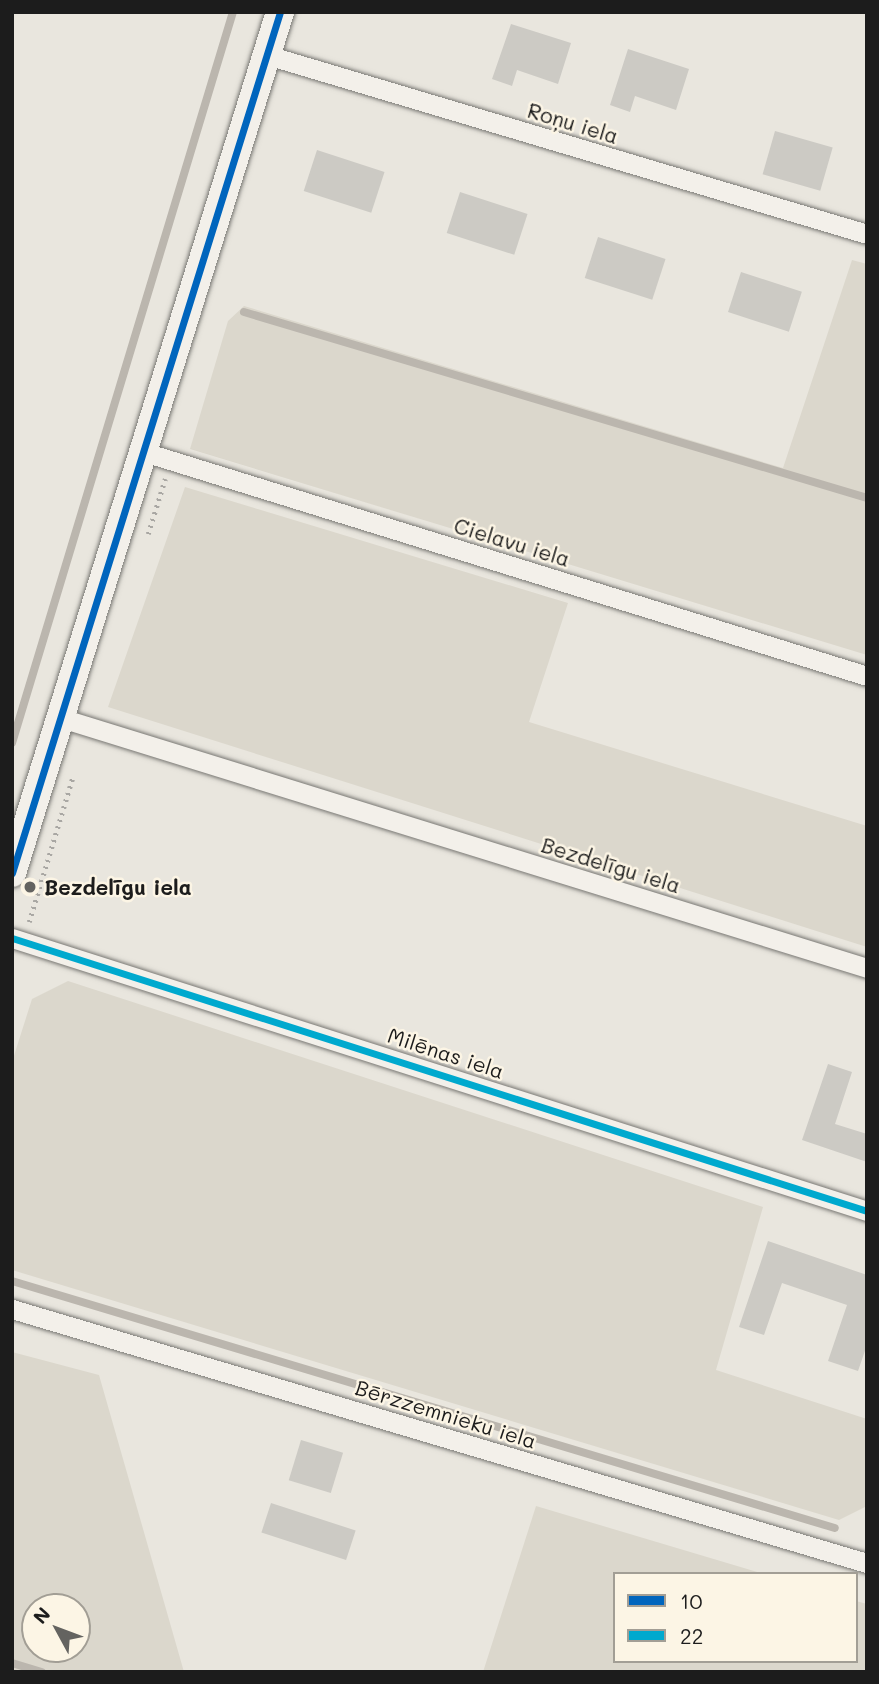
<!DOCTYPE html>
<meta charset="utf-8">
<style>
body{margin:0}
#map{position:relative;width:879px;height:1684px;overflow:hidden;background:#e9e6de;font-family:Mali,sans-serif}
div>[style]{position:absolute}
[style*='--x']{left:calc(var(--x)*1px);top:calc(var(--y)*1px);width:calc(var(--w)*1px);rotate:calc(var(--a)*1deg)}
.green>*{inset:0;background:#dbd7cc}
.stream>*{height:8px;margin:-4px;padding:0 4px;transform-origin:4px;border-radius:4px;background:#bbb6ae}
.building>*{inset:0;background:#cccac4;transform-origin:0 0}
.path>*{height:4.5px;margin-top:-2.25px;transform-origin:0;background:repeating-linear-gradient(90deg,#a9a7a3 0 2px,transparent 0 7px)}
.roads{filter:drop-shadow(0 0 2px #787773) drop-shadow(0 0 2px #787773)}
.street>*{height:19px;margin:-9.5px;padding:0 9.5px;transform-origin:9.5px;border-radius:9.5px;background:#f3f0ea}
.secondary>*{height:28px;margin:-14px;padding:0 14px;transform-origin:14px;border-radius:14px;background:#f3f0ea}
.bus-1>*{height:7px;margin:-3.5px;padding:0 3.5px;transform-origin:3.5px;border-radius:3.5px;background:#0065bd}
.bus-2>*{height:7px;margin:-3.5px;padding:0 3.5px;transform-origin:3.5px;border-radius:3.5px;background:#00a9ce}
.dots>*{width:19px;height:19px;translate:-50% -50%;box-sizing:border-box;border:4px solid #fcf5e5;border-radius:50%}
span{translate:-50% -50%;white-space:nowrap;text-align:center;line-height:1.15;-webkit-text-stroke:5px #fcf5e5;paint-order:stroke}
.street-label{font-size:21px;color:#1c1c1c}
.poi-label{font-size:21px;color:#1c1c1c;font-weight:700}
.left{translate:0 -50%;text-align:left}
.frame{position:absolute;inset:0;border:14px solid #1c1c1c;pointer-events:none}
.legend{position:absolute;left:613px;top:1572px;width:245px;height:91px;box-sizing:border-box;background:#fcf5e5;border:2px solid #a29e95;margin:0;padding:9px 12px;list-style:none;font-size:21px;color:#1c1c1c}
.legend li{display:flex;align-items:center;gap:14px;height:35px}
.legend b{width:35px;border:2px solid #a29e95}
.north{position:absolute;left:21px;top:1593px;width:70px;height:70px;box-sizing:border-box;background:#fcf5e5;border:2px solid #a29e95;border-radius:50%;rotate:311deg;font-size:19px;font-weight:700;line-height:28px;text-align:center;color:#1c1c1c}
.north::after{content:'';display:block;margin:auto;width:24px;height:32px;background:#646360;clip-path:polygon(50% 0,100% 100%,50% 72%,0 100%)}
</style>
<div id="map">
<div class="green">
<i style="clip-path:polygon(852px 260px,867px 264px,867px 655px,190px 449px,228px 321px,244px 306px,783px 468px)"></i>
<i style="clip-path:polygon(185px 487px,568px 603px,529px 722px,867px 826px,867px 947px,108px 707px)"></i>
<i style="clip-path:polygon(68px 981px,763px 1207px,716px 1370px,867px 1419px,867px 1506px,839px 1520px,12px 1270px,12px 1062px,32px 999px)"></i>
<i style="clip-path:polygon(evenodd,12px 1352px,99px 1375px,184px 1672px,12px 1672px,12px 1352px,77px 1607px,77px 1649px,35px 1649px,35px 1607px,77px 1607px)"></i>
<i style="clip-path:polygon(536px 1506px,764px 1574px,615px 1574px,615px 1661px,856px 1661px,856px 1601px,867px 1604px,867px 1672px,483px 1672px)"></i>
</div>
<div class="stream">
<i style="--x:244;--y:312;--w:650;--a:16.62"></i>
<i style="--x:12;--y:743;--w:764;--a:-73.18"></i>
<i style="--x:12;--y:1281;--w:859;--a:16.71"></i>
<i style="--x:12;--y:1663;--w:31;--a:17"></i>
</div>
<div class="building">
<i style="clip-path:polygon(511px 24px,571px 43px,558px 84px,517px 70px,512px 86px,492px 79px)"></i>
<i style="clip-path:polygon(628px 49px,689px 69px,676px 110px,635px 96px,630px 112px,610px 105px)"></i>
<i style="left:775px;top:131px;width:60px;height:45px;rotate:16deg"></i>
<i style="left:317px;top:150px;width:71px;height:43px;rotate:18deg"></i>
<i style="left:460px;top:192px;width:71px;height:43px;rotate:18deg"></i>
<i style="left:598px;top:237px;width:71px;height:43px;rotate:18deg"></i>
<i style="left:741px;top:272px;width:64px;height:42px;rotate:18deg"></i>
<i style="clip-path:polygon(828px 1064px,852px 1072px,835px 1124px,867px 1134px,867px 1162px,802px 1140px)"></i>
<i style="clip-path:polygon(768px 1241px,867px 1275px,867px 1345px,858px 1371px,828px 1361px,847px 1305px,782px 1283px,764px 1335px,739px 1327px)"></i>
<i style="left:301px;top:1440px;width:44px;height:42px;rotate:17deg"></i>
<i style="left:271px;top:1503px;width:89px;height:31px;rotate:18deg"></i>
</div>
<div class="path">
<i style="--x:148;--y:534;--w:58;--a:-72.8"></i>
<i style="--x:29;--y:922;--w:152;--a:-73.2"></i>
</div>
<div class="roads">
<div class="street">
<i style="--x:267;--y:55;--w:626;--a:16.61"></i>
<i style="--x:144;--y:452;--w:757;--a:17.21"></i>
<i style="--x:61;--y:718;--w:844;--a:17.23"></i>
<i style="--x:12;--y:938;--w:898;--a:17.71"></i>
<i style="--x:12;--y:1309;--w:892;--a:16.55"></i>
</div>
<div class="secondary">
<i style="--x:12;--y:873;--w:902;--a:-72.71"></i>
</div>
</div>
<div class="bus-1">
<i style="--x:12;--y:873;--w:902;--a:-72.71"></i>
</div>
<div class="bus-2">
<i style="--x:12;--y:938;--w:898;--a:17.71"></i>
</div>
<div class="dots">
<i style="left:30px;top:887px;background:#646360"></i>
</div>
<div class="street-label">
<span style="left:573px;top:123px;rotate:17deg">Roņu iela</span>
<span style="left:512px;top:542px;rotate:17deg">Cielavu iela</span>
<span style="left:611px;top:865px;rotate:17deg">Bezdelīgu iela</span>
<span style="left:446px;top:1053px;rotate:18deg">Milēnas iela</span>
<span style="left:446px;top:1414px;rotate:17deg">Bērzzemnieku iela</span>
</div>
<div class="poi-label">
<span class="left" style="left:44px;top:887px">Bezdelīgu iela</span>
</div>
<div class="frame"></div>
<ul class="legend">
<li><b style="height:9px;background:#0065bd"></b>10</li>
<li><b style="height:9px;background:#00a9ce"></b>22</li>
</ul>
<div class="north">N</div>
</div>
